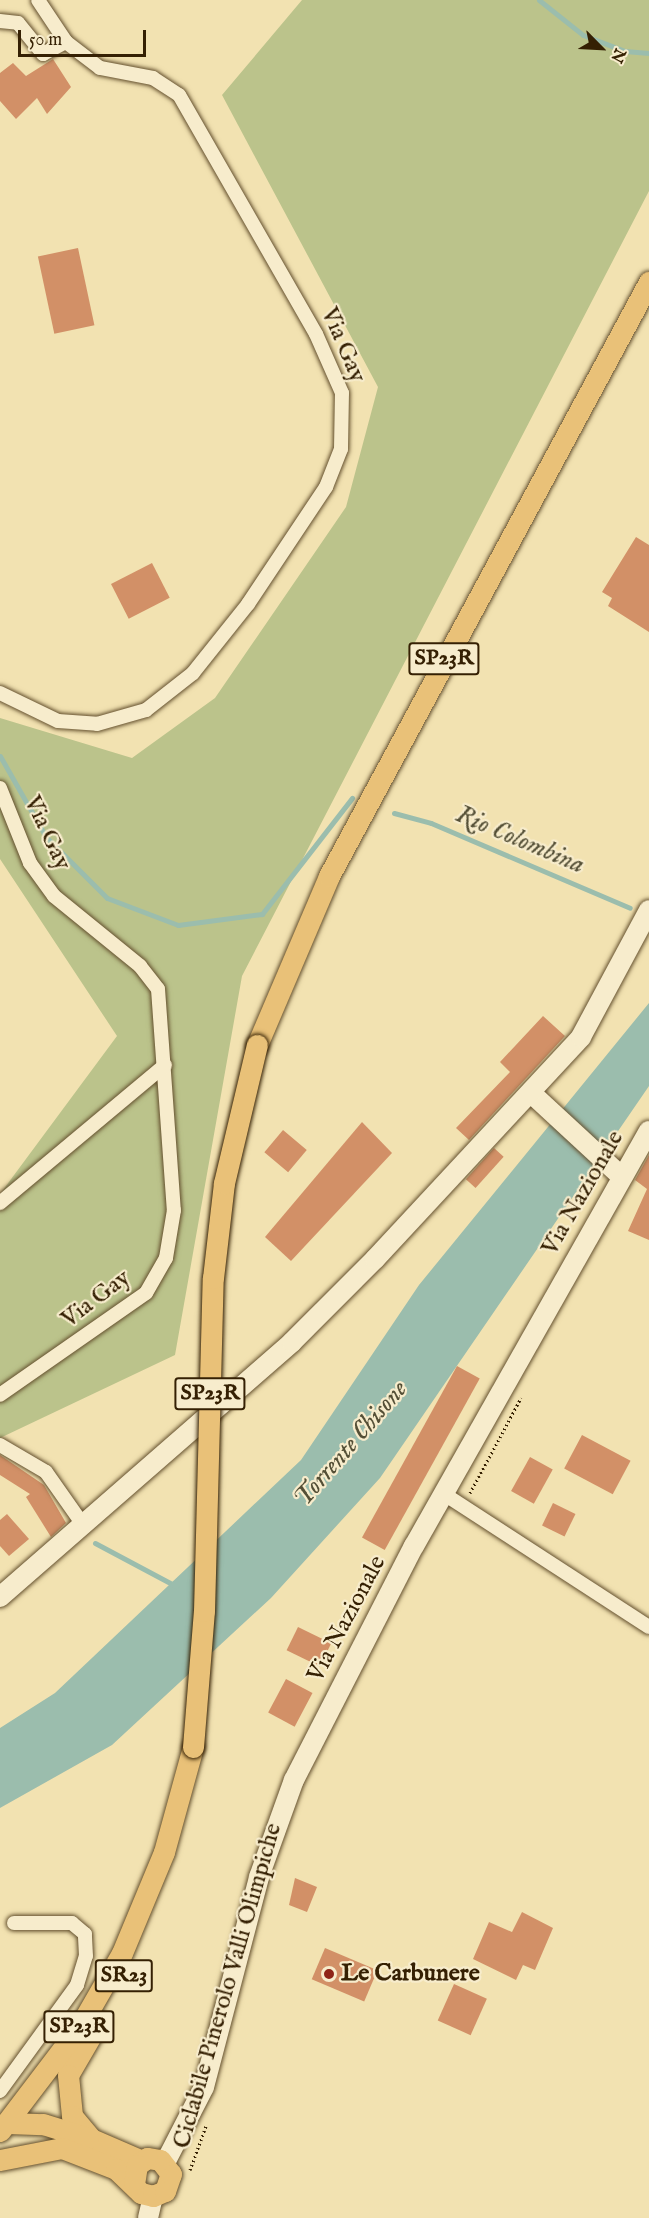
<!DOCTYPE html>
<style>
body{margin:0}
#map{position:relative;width:649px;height:2218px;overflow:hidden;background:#f2e2b1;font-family:"IM FELL English",serif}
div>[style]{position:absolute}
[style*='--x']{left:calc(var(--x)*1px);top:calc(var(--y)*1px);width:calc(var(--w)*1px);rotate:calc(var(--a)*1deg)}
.green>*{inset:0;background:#bbc38b}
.water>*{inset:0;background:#9bbdad}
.stream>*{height:5px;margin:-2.5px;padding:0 2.5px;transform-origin:2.5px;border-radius:2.5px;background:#9bbdad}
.building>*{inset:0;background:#d29067;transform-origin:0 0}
.path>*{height:3px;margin-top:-1.5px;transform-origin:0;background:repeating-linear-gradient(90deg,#352003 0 1.5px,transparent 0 4.5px)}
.roads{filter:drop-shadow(0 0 2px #64502e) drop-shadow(0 0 2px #64502e)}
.street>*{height:14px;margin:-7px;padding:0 7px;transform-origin:7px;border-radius:7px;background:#f7eccc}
.secondary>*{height:20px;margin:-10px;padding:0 10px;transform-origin:10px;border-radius:10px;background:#f7eccc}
.primary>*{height:21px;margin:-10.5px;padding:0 10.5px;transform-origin:10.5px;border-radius:10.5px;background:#e9c178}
.bridges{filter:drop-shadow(0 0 2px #352003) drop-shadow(0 0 2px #352003)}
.primary-bridge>*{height:21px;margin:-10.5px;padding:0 10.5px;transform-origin:10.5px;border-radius:10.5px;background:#e9c178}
.dots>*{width:16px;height:16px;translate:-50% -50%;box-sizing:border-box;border:3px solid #f7eccc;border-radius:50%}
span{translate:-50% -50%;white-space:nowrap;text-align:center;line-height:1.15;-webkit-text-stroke:4.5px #f7eccc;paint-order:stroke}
.shield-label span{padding:2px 4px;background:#f7eccc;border:2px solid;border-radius:4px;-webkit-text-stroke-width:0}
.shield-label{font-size:22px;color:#352003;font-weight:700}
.street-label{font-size:24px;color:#352003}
.poi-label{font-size:24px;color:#352003;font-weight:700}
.left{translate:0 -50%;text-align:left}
.water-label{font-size:26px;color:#544f36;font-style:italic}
.north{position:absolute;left:571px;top:18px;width:60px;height:60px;-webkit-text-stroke:4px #f7eccc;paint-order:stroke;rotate:114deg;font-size:16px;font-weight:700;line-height:24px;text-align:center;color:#352003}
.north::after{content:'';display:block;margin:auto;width:21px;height:27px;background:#352003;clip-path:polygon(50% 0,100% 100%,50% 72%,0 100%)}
.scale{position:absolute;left:18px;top:30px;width:128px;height:27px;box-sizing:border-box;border:3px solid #352003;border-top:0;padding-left:8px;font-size:18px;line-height:21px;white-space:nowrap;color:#352003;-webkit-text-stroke:4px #f7eccc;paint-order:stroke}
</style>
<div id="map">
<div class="green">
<i style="clip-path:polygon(302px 0,649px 0,649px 191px,242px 976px,175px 1355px,0 1438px,0 1194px,117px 1036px,0 859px,0 718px,132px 758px,215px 698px,346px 507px,378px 387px,222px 95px)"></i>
</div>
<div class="water">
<i style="clip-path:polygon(649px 1003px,649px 1086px,380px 1478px,271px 1598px,112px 1745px,0 1808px,0 1728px,55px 1693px,301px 1460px,419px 1285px)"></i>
</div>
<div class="stream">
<i style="--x:539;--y:0;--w:56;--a:38.5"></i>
<i style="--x:583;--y:35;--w:45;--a:20.9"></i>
<i style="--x:625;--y:51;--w:24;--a:5"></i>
<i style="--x:0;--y:756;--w:93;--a:60.4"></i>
<i style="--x:46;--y:837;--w:86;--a:45"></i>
<i style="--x:107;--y:898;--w:76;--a:20.8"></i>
<i style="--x:178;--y:925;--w:85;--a:-7.5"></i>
<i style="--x:262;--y:914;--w:147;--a:-52.2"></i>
<i style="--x:394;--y:813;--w:38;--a:15"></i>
<i style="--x:431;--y:823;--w:216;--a:23.1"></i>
<i style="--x:95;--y:1543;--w:92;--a:28"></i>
</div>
<div class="building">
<i style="clip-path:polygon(53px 59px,71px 87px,47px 114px,37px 98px,16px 119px,0 101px,0 73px,13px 63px,26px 76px)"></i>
<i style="left:78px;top:248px;width:79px;height:41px;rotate:78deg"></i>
<i style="clip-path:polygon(636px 537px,649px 545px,649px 632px,608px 606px,612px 598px,602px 592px)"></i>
<i style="left:152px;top:563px;width:39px;height:46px;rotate:63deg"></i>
<i style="clip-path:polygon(543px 1016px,565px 1036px,469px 1140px,456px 1128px,510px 1072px,500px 1062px)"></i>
<i style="clip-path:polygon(362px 1122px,392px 1153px,291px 1261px,265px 1237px)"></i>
<i style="left:283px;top:1130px;width:31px;height:29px;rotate:40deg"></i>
<i style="left:494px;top:1148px;width:13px;height:42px;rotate:42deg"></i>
<i style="clip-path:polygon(649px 1155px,649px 1240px,628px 1231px,647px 1189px,635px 1180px)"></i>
<i style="left:457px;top:1366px;width:26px;height:196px;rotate:29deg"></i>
<i style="left:582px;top:1435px;width:55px;height:38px;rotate:28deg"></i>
<i style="clip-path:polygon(0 1455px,44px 1485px,66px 1523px,51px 1537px,26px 1497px,30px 1494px,0 1475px)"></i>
<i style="left:530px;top:1457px;width:26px;height:39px;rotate:29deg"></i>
<i style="left:553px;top:1503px;width:25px;height:25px;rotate:26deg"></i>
<i style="clip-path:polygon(7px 1514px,29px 1539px,9px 1556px,0 1546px,0 1520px)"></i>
<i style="left:298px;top:1627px;width:37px;height:26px;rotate:26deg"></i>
<i style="left:286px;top:1679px;width:30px;height:38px;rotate:28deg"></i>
<i style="clip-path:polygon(295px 1878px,317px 1887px,307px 1912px,289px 1905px)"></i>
<i style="clip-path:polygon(522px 1912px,553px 1928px,535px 1970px,523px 1965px,516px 1980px,473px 1959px,489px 1922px,512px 1932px)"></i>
<i style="left:325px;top:1948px;width:57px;height:34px;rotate:23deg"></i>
<i style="left:454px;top:1984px;width:36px;height:40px;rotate:24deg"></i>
</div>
<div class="path">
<i style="--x:470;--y:1493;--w:108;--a:-61.8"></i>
<i style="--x:190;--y:2170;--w:47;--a:-70"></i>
</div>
<div class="roads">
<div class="street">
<i style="--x:0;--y:21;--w:18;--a:6"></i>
<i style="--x:18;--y:23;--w:40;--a:51"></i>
<i style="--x:43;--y:54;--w:26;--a:-28"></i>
<i style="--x:0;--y:693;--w:64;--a:25.8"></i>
<i style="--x:58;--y:721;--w:39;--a:4"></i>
<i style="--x:97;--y:724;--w:51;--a:-15.9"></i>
<i style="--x:146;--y:710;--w:60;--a:-38.2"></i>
<i style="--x:193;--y:673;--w:88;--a:-51.4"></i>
<i style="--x:248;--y:604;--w:141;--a:-56.3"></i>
<i style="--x:326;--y:487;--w:41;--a:-68.5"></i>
<i style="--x:341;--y:449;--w:56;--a:-89"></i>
<i style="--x:342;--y:393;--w:64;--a:-113.8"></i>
<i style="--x:316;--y:334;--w:275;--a:-119.8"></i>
<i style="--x:179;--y:95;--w:31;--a:-147"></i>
<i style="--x:153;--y:78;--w:54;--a:-169.3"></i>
<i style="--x:100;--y:68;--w:43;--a:-142.6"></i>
<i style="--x:66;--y:42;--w:50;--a:-123.7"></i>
<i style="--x:0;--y:788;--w:81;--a:68.2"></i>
<i style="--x:30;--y:863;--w:41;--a:54"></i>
<i style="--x:54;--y:896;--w:111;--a:39.1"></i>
<i style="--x:140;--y:966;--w:29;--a:52"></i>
<i style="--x:158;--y:989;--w:222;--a:85.9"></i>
<i style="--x:174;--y:1210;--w:49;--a:99.5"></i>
<i style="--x:166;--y:1258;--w:40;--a:119.7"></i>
<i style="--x:146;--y:1293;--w:178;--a:145.1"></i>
<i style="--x:0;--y:1203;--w:215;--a:-39.9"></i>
<i style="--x:0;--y:1445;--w:53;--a:30.4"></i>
<i style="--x:46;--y:1472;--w:66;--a:54.9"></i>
<i style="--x:444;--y:1494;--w:244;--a:33"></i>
<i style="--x:0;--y:2091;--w:131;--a:-54"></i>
<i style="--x:77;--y:1985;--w:30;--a:-73"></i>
<i style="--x:86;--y:1956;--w:22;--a:-93"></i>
<i style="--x:85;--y:1934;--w:17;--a:-140"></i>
<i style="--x:72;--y:1923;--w:58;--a:180"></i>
</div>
<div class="secondary">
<i style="--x:531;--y:1093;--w:121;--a:42.7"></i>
<i style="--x:0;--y:1597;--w:388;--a:-41.1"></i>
<i style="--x:292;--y:1342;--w:117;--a:-45"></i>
<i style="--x:375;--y:1259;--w:303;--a:-47.1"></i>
<i style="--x:581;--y:1037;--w:144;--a:-61.8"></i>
<i style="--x:165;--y:2163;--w:85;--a:-62.8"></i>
<i style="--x:204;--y:2087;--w:217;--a:-75.3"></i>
<i style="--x:259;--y:1877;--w:103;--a:-70.2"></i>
<i style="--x:294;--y:1780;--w:263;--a:-62.9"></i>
<i style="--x:414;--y:1546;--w:477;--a:-60.5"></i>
<i style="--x:148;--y:2218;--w:23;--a:-77"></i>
</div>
<div class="primary">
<i style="--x:257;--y:1045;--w:184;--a:-66.9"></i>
<i style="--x:329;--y:876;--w:675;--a:-61.69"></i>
<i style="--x:99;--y:2022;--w:61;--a:120.3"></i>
<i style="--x:68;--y:2075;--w:41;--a:84.4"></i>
<i style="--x:72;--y:2116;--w:30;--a:50"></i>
<i style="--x:91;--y:2139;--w:56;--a:23.3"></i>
<i style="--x:8;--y:2123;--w:35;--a:2"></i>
<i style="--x:43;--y:2124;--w:47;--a:17.3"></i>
<i style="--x:0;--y:2131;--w:132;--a:-52.7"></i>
<i style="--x:80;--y:2026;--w:84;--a:-60.1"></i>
<i style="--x:122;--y:1953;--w:109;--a:-67.4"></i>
<i style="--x:164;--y:1852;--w:109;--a:-74.6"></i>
<i style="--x:0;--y:2160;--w:63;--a:-11"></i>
<i style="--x:62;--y:2148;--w:58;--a:21.3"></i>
<i style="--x:116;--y:2169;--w:35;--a:44"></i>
<i style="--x:141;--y:2193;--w:12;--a:14"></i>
<i style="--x:153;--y:2196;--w:13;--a:-23"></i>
<i style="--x:165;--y:2191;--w:18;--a:-71"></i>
<i style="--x:171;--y:2174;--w:18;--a:-128"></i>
<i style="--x:160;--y:2160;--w:13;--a:-171"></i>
<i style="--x:147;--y:2158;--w:12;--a:145"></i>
<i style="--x:137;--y:2165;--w:18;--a:99"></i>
</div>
</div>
<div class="bridges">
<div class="primary-bridge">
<i style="--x:193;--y:1747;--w:136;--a:-85.4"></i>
<i style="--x:204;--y:1611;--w:333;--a:-88.5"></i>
<i style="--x:213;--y:1278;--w:96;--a:-83.4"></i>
<i style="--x:224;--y:1183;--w:142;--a:-76.6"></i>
</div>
</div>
<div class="dots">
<i style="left:329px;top:1974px;background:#8f2418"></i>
</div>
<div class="shield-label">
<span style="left:444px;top:659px">SP23R</span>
<span style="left:210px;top:1394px">SP23R</span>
<span style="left:124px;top:1976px">SR23</span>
<span style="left:79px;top:2027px">SP23R</span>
</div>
<div class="street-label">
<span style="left:343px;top:345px;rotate:67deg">Via Gay</span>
<span style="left:47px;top:833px;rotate:65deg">Via Gay</span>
<span style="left:583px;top:1193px;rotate:-60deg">Via Nazionale</span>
<span style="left:96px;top:1299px;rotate:-37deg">Via Gay</span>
<span style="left:347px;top:1619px;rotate:-62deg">Via Nazionale</span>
<span style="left:228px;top:1986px;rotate:-74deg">Ciclabile Pinerolo Valli Olimpiche</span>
</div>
<div class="poi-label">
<span class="left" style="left:341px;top:1974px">Le Carbunere</span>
</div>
<div class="water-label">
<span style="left:520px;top:840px;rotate:23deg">Rio Colombina</span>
<span style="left:351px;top:1444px;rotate:-49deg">Torrente Chisone</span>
</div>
<div class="north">N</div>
<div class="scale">50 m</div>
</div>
